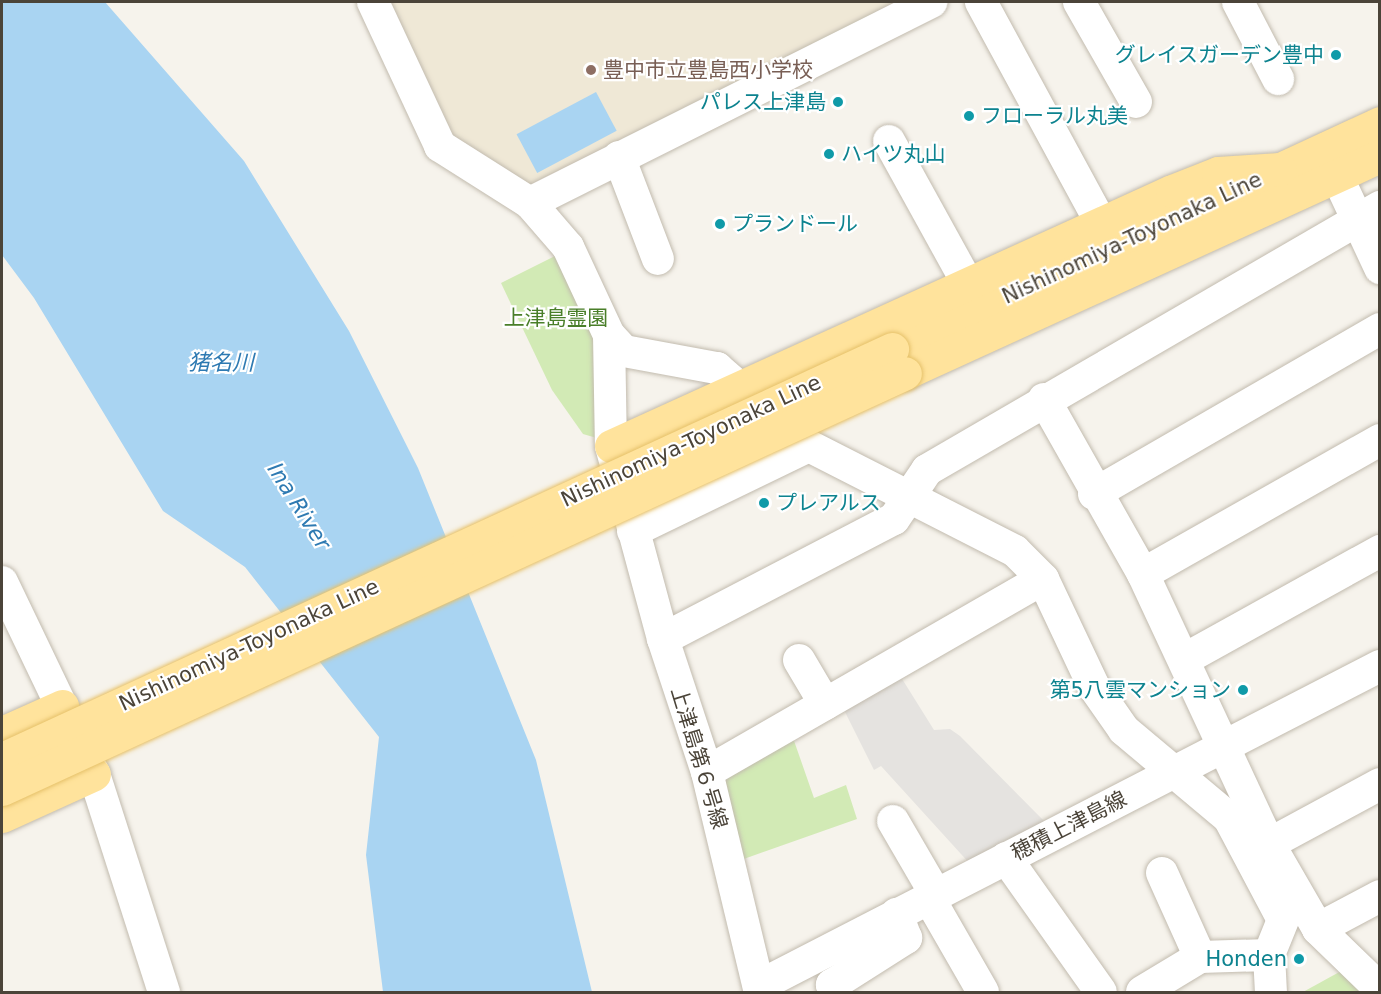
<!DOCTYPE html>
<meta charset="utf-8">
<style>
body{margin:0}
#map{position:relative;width:1381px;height:994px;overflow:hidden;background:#f6f3ec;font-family:"DejaVu Sans","Noto Sans JP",sans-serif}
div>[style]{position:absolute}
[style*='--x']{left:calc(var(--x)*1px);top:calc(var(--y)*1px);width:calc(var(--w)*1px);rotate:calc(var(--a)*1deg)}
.education>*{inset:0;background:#efe8d6}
.green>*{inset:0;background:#d2eab5}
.parking>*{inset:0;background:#e5e3e0}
.water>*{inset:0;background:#a9d4f2;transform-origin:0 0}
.roads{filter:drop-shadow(0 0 2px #c2bbae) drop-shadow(0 0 2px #c2bbae)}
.minor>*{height:32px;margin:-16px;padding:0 16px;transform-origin:16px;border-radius:16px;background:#fff}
.major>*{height:33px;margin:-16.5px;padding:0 16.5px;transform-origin:16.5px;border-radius:16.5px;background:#ffe39c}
.bridges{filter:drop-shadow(0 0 2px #e6c16a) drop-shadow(0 0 2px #e6c16a)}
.major-bridge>*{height:33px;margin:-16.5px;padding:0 16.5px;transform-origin:16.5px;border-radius:16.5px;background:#ffe39c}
.dots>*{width:16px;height:16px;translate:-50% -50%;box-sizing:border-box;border:3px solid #fff;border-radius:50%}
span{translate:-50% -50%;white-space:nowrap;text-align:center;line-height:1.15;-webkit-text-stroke:4.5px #fff;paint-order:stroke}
.culture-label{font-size:21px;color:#0d838f}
.right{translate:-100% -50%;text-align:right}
.left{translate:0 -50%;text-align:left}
.education-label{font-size:21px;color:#785e54}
.street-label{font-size:21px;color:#4b4439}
.park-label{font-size:21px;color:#4a7f2a}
.water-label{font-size:22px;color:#2e7ab2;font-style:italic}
.frame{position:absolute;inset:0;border:3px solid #4b4439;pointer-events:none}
</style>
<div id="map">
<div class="education">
<i style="clip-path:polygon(383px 2px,895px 2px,541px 191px,446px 139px)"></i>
</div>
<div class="green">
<i style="clip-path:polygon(561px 253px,600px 336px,600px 439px,583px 434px,552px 390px,501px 283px)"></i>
<i style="clip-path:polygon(792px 735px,814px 798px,846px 785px,857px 819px,741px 860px,721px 783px,726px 772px)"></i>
<i style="clip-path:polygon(1343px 970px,1368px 992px,1303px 992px)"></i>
</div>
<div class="parking">
<i style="clip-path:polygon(899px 674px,934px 730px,950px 729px,960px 736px,1049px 826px,971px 865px,881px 766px,874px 770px,842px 706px)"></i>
</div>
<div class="water">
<i style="clip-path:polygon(2px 2px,105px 2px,244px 161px,349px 331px,418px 468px,536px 760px,592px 992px,383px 992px,366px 855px,379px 737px,245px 567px,163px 511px,34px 298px,2px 255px)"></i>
<i style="left:596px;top:92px;width:44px;height:90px;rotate:62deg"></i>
</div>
<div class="roads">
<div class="minor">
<i style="--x:373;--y:2;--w:159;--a:65"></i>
<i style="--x:440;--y:146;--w:107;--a:32.3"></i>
<i style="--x:530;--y:203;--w:58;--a:49.2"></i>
<i style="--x:568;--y:247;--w:97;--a:65"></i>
<i style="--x:609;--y:335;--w:111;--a:89"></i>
<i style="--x:611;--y:446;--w:200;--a:74.9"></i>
<i style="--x:663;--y:639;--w:140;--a:71.7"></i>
<i style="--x:707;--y:772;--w:226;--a:76.5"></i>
<i style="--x:981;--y:2;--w:251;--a:61.5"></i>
<i style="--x:1079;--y:2;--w:115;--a:60.3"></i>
<i style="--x:1238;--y:2;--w:87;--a:62.5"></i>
<i style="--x:889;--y:141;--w:163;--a:61.1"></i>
<i style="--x:619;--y:157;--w:109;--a:69.1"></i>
<i style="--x:1337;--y:176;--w:102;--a:64.9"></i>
<i style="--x:530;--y:203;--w:449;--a:-26.6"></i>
<i style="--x:609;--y:335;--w:22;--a:47"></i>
<i style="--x:624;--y:351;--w:95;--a:10.4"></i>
<i style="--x:717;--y:368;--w:32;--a:41"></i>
<i style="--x:1044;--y:399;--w:201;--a:60.5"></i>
<i style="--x:1143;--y:574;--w:298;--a:65"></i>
<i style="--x:1269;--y:844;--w:98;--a:60"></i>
<i style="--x:1318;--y:929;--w:86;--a:44.1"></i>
<i style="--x:1094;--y:494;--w:330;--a:-30"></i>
<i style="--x:633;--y:531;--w:195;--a:-25.8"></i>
<i style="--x:809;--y:446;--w:231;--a:27"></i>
<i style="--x:1015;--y:551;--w:40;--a:45"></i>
<i style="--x:1043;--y:579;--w:119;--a:64.7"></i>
<i style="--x:1094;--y:687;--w:52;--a:55.1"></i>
<i style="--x:1124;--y:730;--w:137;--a:40"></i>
<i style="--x:1229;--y:818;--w:115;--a:62.1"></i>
<i style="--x:1283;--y:920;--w:38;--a:112"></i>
<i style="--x:1269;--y:955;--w:37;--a:87"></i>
<i style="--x:1143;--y:574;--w:272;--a:-29.5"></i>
<i style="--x:2;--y:582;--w:213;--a:64.4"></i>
<i style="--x:94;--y:774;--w:229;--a:72.2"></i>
<i style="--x:663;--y:639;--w:260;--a:-27.5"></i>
<i style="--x:894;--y:519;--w:59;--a:-56"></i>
<i style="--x:927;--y:470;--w:524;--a:-30.14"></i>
<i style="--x:1185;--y:659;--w:223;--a:-29"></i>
<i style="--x:799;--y:660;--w:51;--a:59.4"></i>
<i style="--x:707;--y:772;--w:387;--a:-29.9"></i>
<i style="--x:893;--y:821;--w:86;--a:59.8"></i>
<i style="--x:1269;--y:844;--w:126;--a:-28.4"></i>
<i style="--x:1006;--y:858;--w:164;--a:54.7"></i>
<i style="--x:1162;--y:873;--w:92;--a:65.7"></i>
<i style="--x:929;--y:898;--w:108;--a:60.1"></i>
<i style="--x:1318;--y:929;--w:70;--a:-28"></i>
<i style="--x:759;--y:986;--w:699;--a:-27.26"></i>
<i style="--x:835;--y:992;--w:8;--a:-113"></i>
<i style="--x:832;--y:985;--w:88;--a:-32.4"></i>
<i style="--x:906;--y:938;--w:26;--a:-111"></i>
<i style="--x:1142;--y:992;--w:68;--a:-31.1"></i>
<i style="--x:1200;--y:957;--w:69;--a:-1.7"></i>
</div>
<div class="major">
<i style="--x:892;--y:349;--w:538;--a:-24.85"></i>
<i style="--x:905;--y:373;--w:522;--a:-24.55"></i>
<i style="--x:611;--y:446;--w:616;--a:-24.44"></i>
<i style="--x:1172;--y:191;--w:49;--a:-21.4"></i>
<i style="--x:1218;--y:173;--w:62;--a:-3.7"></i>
<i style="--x:2;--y:733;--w:66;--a:-24.2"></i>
<i style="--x:2;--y:816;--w:101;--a:-24.5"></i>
</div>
</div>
<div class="bridges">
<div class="major-bridge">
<i style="--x:2;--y:759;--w:980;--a:-24.73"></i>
<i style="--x:2;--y:789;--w:994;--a:-24.73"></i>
</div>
</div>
<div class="dots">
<i style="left:1336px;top:55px;background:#0f9aa8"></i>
<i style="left:591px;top:70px;background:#8d6e63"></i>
<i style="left:838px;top:102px;background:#0f9aa8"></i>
<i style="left:969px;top:116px;background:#0f9aa8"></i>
<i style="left:829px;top:154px;background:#0f9aa8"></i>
<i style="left:720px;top:224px;background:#0f9aa8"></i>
<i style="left:764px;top:503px;background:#0f9aa8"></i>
<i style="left:1243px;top:690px;background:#0f9aa8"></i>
<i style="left:1299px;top:959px;background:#0f9aa8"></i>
</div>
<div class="culture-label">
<span class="right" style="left:1324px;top:55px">グレイスガーデン豊中</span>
<span class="right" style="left:826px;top:102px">パレス上津島</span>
<span class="left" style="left:981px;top:116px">フローラル丸美</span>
<span class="left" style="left:841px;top:154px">ハイツ丸山</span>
<span class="left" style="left:732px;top:224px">プランドール</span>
<span class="left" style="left:776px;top:503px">プレアルス</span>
<span class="right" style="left:1231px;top:690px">第5八雲マンション</span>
<span class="right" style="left:1287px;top:959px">Honden</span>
</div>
<div class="education-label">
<span class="left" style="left:603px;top:70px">豊中市立豊島西小学校</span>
</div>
<div class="street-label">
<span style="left:1132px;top:238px;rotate:-25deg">Nishinomiya-Toyonaka Line</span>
<span style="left:691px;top:441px;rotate:-25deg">Nishinomiya-Toyonaka Line</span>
<span style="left:249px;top:645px;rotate:-25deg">Nishinomiya-Toyonaka Line</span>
<span style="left:699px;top:758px;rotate:73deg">上津島第６号線</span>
<span style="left:1069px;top:826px;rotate:-27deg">穂積上津島線</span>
</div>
<div class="park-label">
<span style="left:556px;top:318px">上津島霊園</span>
</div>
<div class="water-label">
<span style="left:221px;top:363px">猪名川</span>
<span style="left:299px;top:506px;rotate:58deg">Ina River</span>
</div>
<div class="frame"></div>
</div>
